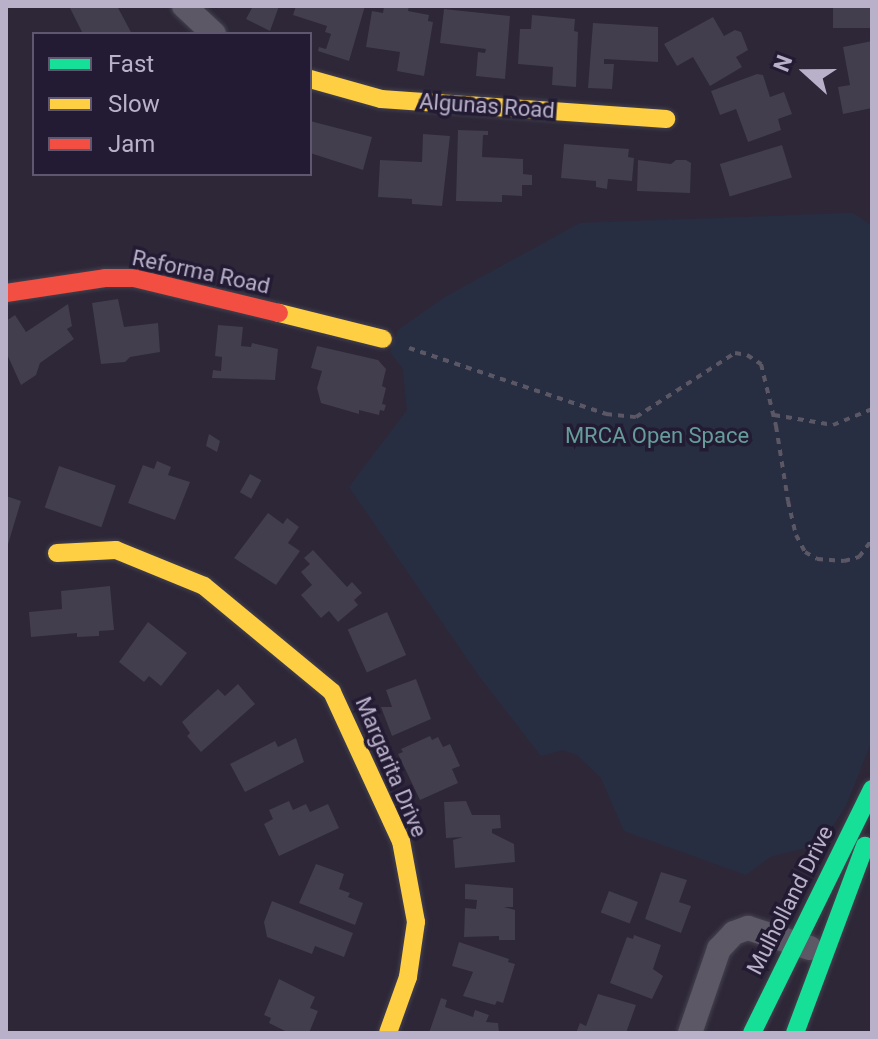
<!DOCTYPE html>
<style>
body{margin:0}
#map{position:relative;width:878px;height:1039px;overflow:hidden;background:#2d2738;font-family:Roboto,sans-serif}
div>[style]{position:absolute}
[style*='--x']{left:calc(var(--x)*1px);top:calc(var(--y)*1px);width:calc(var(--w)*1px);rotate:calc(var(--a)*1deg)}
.green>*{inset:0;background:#282e42}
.building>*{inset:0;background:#423e4d;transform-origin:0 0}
.path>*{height:4px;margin-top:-2px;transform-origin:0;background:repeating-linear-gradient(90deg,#5b5764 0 6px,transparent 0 12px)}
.roads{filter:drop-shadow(0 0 2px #45414d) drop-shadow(0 0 2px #45414d)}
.street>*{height:24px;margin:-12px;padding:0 12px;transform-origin:12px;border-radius:12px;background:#5c5865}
.fast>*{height:18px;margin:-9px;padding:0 9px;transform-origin:9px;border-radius:9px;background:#16e098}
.slow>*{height:18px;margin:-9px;padding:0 9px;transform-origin:9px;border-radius:9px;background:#ffcf43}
.jam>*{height:18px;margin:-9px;padding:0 9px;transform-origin:9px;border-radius:9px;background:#f24e42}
span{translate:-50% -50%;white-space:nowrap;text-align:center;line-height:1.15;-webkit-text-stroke:7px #221b33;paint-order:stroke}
.street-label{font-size:22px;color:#b9b1c9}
.park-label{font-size:22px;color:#669c99}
.frame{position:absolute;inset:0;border:8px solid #b9b1c9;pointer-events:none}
.legend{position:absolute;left:32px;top:32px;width:280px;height:144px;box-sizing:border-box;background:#221b33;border:2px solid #5e576f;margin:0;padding:10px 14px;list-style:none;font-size:24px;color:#b9b1c9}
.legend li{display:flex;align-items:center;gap:16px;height:40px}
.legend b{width:40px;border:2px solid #5e576f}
.north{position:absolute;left:766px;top:32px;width:80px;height:80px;-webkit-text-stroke:6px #221b33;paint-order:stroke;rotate:291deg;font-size:22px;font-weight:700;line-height:32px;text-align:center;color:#b9b1c9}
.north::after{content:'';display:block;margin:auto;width:28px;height:36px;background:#b9b1c9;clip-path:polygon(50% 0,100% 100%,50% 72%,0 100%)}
</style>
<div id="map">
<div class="green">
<i style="clip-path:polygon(853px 213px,872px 226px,872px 740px,846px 806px,826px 836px,809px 847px,770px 857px,746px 875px,624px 831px,601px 778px,577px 755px,563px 750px,541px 756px,479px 676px,349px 487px,407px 410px,403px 369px,390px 352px,398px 330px,445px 297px,580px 223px)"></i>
</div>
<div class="building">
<i style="clip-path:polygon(69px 6px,117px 6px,132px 34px,83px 34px)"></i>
<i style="clip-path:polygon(253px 6px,279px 6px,270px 31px,246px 19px)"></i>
<i style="clip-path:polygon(296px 6px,365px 6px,349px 61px,318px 51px,319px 47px,326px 49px,331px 34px,325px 32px,327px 26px,293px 15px)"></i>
<i style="clip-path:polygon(384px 6px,409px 6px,408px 11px,429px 15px,428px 21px,433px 22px,424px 76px,397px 71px,400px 52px,366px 47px,372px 11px,383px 13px)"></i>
<i style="left:833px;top:6px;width:39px;height:22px"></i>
<i style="clip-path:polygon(444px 9px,510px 16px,505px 79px,476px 76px,478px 52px,485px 53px,486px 49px,440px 43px)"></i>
<i style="clip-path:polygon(532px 15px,575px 19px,574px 31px,578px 32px,576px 87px,552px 85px,553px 67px,518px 64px,520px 29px,531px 29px)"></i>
<i style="clip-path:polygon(713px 17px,724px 36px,735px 30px,741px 32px,748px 50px,736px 57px,742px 67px,710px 86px,693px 57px,677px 66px,664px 44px)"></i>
<i style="clip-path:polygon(593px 23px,658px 27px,658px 62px,604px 59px,604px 64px,614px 64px,612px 89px,588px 88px)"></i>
<i style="clip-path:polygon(872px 41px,872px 108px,843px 114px,838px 87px,850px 85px,843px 47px)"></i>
<i style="clip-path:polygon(757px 74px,763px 75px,770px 97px,784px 92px,792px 114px,778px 119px,781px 130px,748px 142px,736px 109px,720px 115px,711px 91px)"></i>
<i style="clip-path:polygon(310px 121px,372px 137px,363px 170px,310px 153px)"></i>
<i style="clip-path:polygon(458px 130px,488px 131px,488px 135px,483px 135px,482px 157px,523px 159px,523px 174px,532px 175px,532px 185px,522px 185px,522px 196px,502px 195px,502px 202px,456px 201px)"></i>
<i style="clip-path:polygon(423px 134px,450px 136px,442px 206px,412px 204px,412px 199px,378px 197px,380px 160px,422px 162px)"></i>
<i style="clip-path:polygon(564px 144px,629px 149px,628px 157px,634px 158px,632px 181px,608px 179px,607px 189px,596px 187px,596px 181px,561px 178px)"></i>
<i style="left:782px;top:145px;width:34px;height:65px;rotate:73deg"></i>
<i style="clip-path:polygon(638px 160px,671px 164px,676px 160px,686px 160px,691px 163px,690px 193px,637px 191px)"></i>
<i style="clip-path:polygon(118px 299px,124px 327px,158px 323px,160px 352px,130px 357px,125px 362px,101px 364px,92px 303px)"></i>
<i style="clip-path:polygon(68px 304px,72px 326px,67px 329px,74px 339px,40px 363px,36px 375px,21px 385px,6px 352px,6px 321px,15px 315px,26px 332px)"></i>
<i style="clip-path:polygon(218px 325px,243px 327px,241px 346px,251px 347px,252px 343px,278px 349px,275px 380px,212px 378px,213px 370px,221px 371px,222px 357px,215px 356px)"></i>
<i style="clip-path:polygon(317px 346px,378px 360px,386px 369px,382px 386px,386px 388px,382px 404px,386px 405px,384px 411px,380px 410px,379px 415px,359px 410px,359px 414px,321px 403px,317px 388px,322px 371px,311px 368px)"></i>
<i style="clip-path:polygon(209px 434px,220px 441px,217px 452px,206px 446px)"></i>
<i style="clip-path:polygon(157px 461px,171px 467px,168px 475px,190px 482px,175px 520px,128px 503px,143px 465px,154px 469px)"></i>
<i style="left:59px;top:466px;width:60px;height:44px;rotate:19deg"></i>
<i style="left:250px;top:474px;width:13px;height:21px;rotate:29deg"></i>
<i style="clip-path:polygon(6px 496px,21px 501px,6px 551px)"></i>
<i style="clip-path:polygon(268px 513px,283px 524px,287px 518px,299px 527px,288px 543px,300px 551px,276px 585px,234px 558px)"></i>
<i style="clip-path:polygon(313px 550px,347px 587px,352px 582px,362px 593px,354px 600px,358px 605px,338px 622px,329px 611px,321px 618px,301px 595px,312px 585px,301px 572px,310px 564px,304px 558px)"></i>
<i style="clip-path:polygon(110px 586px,114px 630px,99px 631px,99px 636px,77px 637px,77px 633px,31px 637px,29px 612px,62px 609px,61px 591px)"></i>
<i style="left:387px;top:612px;width:47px;height:43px;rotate:66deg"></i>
<i style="clip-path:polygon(148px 622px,187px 653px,161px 686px,149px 676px,144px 682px,119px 662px)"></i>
<i style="clip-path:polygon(416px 679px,431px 719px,392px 736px,381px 707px,392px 707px,386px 690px)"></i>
<i style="clip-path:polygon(238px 684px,255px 704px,201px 752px,187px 736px,190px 733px,182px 722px,218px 689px,225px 696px)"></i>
<i style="clip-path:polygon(430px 736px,432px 740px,438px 737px,443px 747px,450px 744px,460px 766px,452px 769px,458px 783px,420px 800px,398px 754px,403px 752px,401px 749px)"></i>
<i style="clip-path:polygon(296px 738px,304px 762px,245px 792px,230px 764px,275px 741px,278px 747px)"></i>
<i style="clip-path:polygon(289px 801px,293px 810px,306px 804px,310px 812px,328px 804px,339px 828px,279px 856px,264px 824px,273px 819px,269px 810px)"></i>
<i style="clip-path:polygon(466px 801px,472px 815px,500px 815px,501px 828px,492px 829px,492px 833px,514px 844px,515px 862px,455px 868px,453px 840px,463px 837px,446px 838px,444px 802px)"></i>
<i style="clip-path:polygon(316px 864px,344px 874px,339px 889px,350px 893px,348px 897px,363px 903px,355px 925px,299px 903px)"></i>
<i style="clip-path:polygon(661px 872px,687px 880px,679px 902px,691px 906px,681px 933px,645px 919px)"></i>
<i style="clip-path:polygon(465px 884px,513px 888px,513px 907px,504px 907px,515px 910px,515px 940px,499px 940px,499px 936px,464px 937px,465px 908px,476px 909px,477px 900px,465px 899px)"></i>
<i style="left:609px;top:891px;width:31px;height:23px;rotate:21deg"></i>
<i style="clip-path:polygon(272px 901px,353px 933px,344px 957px,315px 946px,312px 954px,267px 937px,264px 922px)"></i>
<i style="clip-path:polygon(634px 935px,661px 945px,653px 969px,663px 976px,652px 999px,610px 983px,627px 937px,633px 939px)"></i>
<i style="clip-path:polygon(459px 942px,509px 959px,508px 962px,515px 964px,503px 1003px,497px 1001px,495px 1005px,463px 996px,473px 972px,452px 966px)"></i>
<i style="clip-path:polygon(279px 979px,315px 997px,310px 1008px,318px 1011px,309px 1033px,289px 1033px,269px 1023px,271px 1018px,264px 1015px)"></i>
<i style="clip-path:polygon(598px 994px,636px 1005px,626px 1033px,576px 1033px,580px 1023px,586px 1026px)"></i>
<i style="clip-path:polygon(441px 998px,447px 1000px,445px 1007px,473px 1017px,475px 1010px,489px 1015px,486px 1022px,498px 1023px,499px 1033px,429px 1033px)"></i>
</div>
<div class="path">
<i style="--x:409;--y:348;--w:208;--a:18.5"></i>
<i style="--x:606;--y:414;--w:30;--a:6"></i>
<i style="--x:636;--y:417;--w:118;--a:-32.9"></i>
<i style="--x:735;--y:353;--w:12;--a:9"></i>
<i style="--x:747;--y:355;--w:17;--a:33"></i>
<i style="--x:761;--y:364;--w:64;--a:76.4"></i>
<i style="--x:776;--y:426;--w:76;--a:80.9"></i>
<i style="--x:788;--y:501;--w:35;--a:77"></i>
<i style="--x:796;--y:535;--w:19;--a:62"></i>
<i style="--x:805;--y:552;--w:14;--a:30"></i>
<i style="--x:817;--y:559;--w:27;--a:4"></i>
<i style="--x:844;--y:561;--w:16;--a:-15"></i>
<i style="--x:859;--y:557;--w:21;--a:-53"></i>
<i style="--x:774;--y:415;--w:60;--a:9.6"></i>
<i style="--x:833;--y:425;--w:42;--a:-22.3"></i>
</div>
<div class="roads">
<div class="street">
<i style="--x:184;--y:6;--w:41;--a:43"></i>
<i style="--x:690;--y:1033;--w:89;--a:-71"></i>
<i style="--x:719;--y:949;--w:22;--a:-47"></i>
<i style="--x:734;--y:933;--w:15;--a:-20"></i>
<i style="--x:748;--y:928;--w:65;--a:17.9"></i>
</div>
<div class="fast">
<i style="--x:752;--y:1033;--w:272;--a:-63.8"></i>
<i style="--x:795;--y:1033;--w:200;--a:-69.5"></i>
</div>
<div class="slow">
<i style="--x:310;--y:79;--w:74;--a:15.7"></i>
<i style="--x:381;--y:99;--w:286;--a:4"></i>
<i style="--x:279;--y:313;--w:107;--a:14"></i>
<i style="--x:57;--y:553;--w:59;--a:-2.9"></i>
<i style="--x:116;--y:550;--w:95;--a:22.2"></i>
<i style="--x:204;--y:586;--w:166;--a:39.6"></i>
<i style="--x:332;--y:692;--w:164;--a:65.2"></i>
<i style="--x:401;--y:841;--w:82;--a:79.5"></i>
<i style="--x:416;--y:922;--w:56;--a:98.3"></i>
<i style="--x:408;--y:977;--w:59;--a:109.7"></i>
</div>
<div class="jam">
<i style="--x:6;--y:293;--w:100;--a:-8.6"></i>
<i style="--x:105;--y:278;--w:29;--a:0"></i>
<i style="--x:134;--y:278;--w:149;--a:13.6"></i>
</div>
</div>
<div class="street-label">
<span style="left:487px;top:106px;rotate:4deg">Algunas Road</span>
<span style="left:201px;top:272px;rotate:12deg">Reforma Road</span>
<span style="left:391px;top:767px;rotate:67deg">Margarita Drive</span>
<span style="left:790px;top:900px;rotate:-63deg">Mulholland Drive</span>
</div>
<div class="park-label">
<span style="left:657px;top:436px">MRCA Open Space</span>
</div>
<div class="frame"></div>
<ul class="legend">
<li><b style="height:10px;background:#16e098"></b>Fast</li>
<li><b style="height:10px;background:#ffcf43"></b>Slow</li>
<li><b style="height:10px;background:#f24e42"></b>Jam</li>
</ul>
<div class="north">N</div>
</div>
